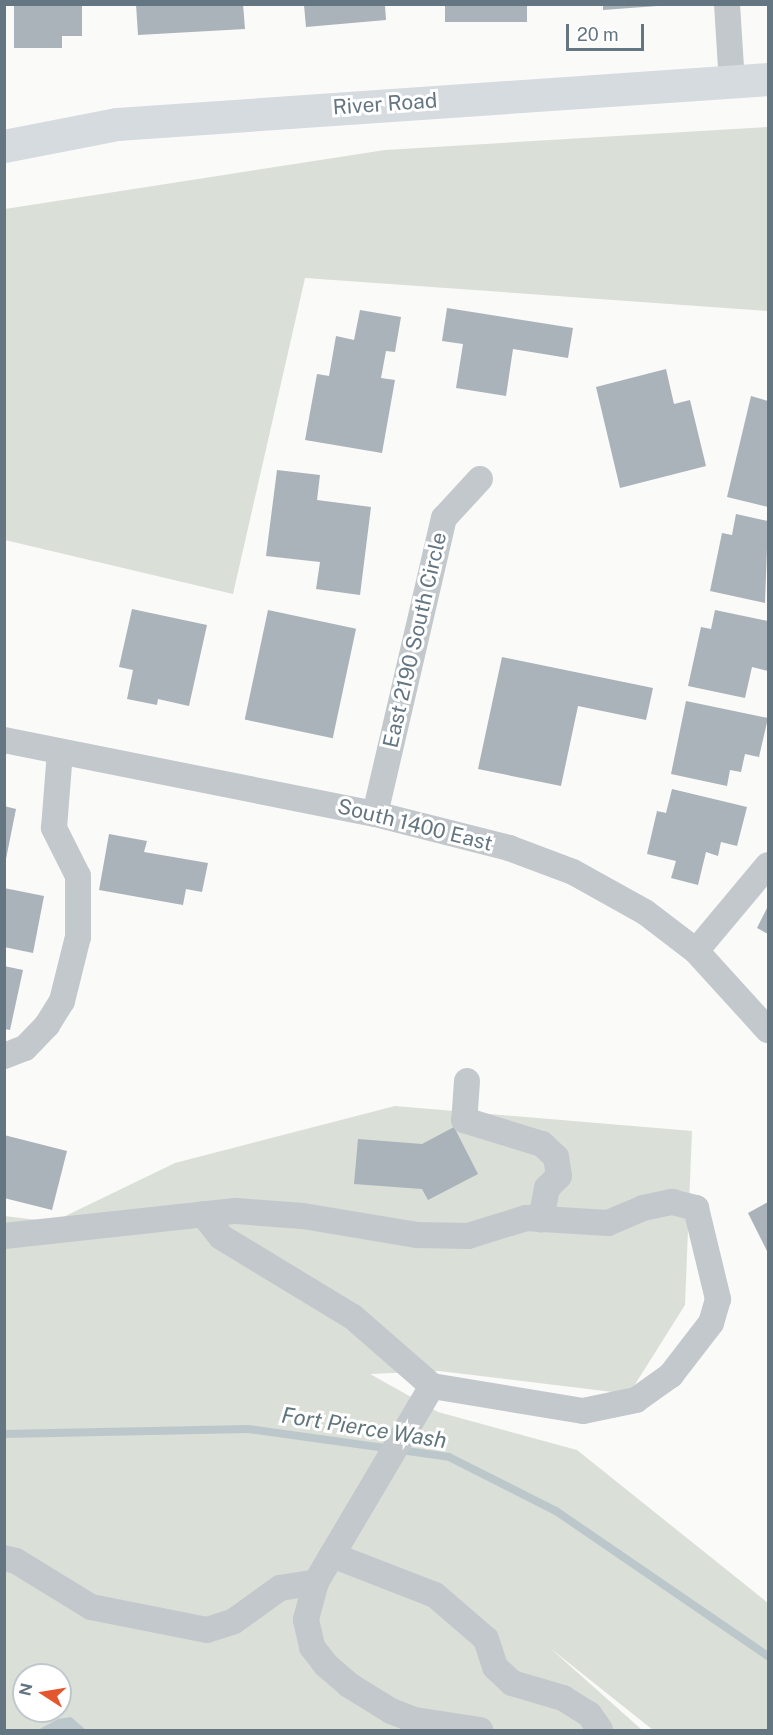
<!DOCTYPE html>
<style>
body{margin:0}
#map{position:relative;width:773px;height:1735px;overflow:hidden;background:#fafaf8;font-family:"Public Sans",sans-serif}
div>[style]{position:absolute}
[style*='--x']{left:calc(var(--x)*1px);top:calc(var(--y)*1px);width:calc(var(--w)*1px);rotate:calc(var(--a)*1deg)}
.green>*{inset:0;background:#dadfd7}
.water>*{inset:0;background:#bbc7cb}
.stream>*{height:8px;margin:-4px;padding:0 4px;transform-origin:4px;border-radius:4px;background:#bbc7cb}
.building>*{inset:0;background:#aab3b9;transform-origin:0 0}
.minor>*{height:26px;margin:-13px;padding:0 13px;transform-origin:13px;border-radius:13px;background:#c3c8cc}
.major>*{height:33px;margin:-16.5px;padding:0 16.5px;transform-origin:16.5px;border-radius:16.5px;background:#d6dbdf}
span{translate:-50% -50%;white-space:nowrap;text-align:center;line-height:1.15;-webkit-text-stroke:6px #fff;paint-order:stroke}
.street-label{font-size:21px;color:#657683}
.water-label{font-size:22px;color:#60757c;font-style:italic}
.frame{position:absolute;inset:0;border:6px solid #657683;pointer-events:none}
.north{position:absolute;left:12px;top:1663px;width:60px;height:60px;box-sizing:border-box;background:#fff;border:2px solid #c1c8cd;border-radius:50%;rotate:282deg;font-size:16px;font-weight:700;line-height:24px;text-align:center;color:#657683}
.north::after{content:'';display:block;margin:auto;width:21px;height:27px;background:#e4572e;clip-path:polygon(50% 0,100% 100%,50% 72%,0 100%)}
.scale{position:absolute;left:566px;top:24px;width:78px;height:27px;box-sizing:border-box;border:3px solid #657683;border-top:0;padding-left:8px;font-size:18px;line-height:21px;white-space:nowrap;color:#657683;-webkit-text-stroke:4px #fff;paint-order:stroke}
</style>
<div id="map">
<div class="green">
<i style="clip-path:polygon(768px 127px,768px 311px,305px 278px,233px 594px,5px 540px,5px 209px,385px 150px)"></i>
<i style="clip-path:polygon(evenodd,395px 1106px,692px 1131px,685px 1305px,629px 1394px,439px 1371px,370px 1374px,438px 1412px,577px 1450px,768px 1603px,768px 1730px,653px 1730px,550px 1648px,642px 1730px,5px 1730px,5px 1216px,53px 1222px,175px 1163px,395px 1106px,24px 1675px,60px 1675px,60px 1711px,24px 1711px,24px 1675px)"></i>
</div>
<div class="water">
<i style="clip-path:polygon(71px 1717px,86px 1730px,38px 1730px,58px 1719px)"></i>
</div>
<div class="stream">
<i style="--x:4;--y:1434;--w:244;--a:-1.2"></i>
<i style="--x:248;--y:1429;--w:203;--a:7.9"></i>
<i style="--x:449;--y:1457;--w:120;--a:26.8"></i>
<i style="--x:556;--y:1511;--w:257;--a:34.4"></i>
</div>
<div class="building">
<i style="clip-path:polygon(14px 4px,82px 4px,82px 36px,62px 36px,62px 48px,14px 48px)"></i>
<i style="clip-path:polygon(136px 4px,243px 4px,245px 29px,138px 35px)"></i>
<i style="left:445px;top:4px;width:82px;height:18px"></i>
<i style="clip-path:polygon(603px 4px,657px 4px,657px 6px,603px 10px)"></i>
<i style="clip-path:polygon(304px 5px,385px 5px,386px 20px,306px 27px)"></i>
<i style="clip-path:polygon(447px 308px,573px 328px,568px 358px,513px 349px,506px 396px,456px 388px,463px 344px,442px 341px)"></i>
<i style="clip-path:polygon(360px 310px,401px 317px,395px 352px,386px 351px,381px 378px,395px 380px,382px 453px,305px 440px,317px 374px,329px 376px,336px 336px,354px 340px)"></i>
<i style="clip-path:polygon(666px 369px,674px 404px,690px 400px,706px 466px,620px 488px,596px 387px)"></i>
<i style="clip-path:polygon(751px 396px,768px 401px,768px 507px,727px 497px)"></i>
<i style="clip-path:polygon(277px 470px,320px 475px,317px 500px,371px 507px,360px 595px,316px 589px,320px 562px,266px 556px)"></i>
<i style="clip-path:polygon(736px 514px,768px 521px,765px 603px,710px 591px,722px 533px,732px 535px)"></i>
<i style="clip-path:polygon(132px 609px,207px 625px,189px 706px,158px 699px,157px 705px,127px 699px,133px 670px,119px 667px)"></i>
<i style="left:268px;top:610px;width:90px;height:112px;rotate:12deg"></i>
<i style="clip-path:polygon(715px 610px,768px 621px,768px 671px,752px 667px,745px 698px,688px 686px,701px 627px,711px 629px)"></i>
<i style="clip-path:polygon(502px 657px,653px 688px,646px 720px,578px 706px,561px 786px,478px 769px)"></i>
<i style="clip-path:polygon(686px 701px,768px 718px,759px 757px,745px 754px,741px 772px,730px 770px,727px 786px,671px 774px)"></i>
<i style="clip-path:polygon(672px 789px,747px 807px,737px 846px,721px 842px,718px 856px,706px 852px,698px 885px,671px 878px,676px 861px,647px 854px,657px 811px,666px 813px)"></i>
<i style="clip-path:polygon(4px 806px,16px 809px,6px 859px,4px 859px)"></i>
<i style="clip-path:polygon(109px 834px,147px 841px,144px 852px,208px 863px,202px 892px,186px 889px,183px 905px,99px 890px)"></i>
<i style="clip-path:polygon(4px 888px,44px 896px,33px 953px,4px 947px)"></i>
<i style="clip-path:polygon(768px 906px,768px 934px,757px 928px)"></i>
<i style="clip-path:polygon(4px 966px,23px 970px,10px 1030px,4px 1029px)"></i>
<i style="clip-path:polygon(454px 1127px,478px 1174px,428px 1200px,422px 1189px,354px 1184px,358px 1139px,422px 1144px)"></i>
<i style="clip-path:polygon(4px 1135px,67px 1151px,52px 1210px,4px 1198px)"></i>
<i style="clip-path:polygon(768px 1202px,768px 1253px,748px 1213px)"></i>
</div>
<div class="minor">
<i style="--x:727;--y:4;--w:79;--a:86.4"></i>
<i style="--x:4;--y:740;--w:378;--a:11.3"></i>
<i style="--x:375;--y:814;--w:138;--a:14.2"></i>
<i style="--x:509;--y:848;--w:68;--a:20.6"></i>
<i style="--x:573;--y:872;--w:82;--a:29.1"></i>
<i style="--x:645;--y:912;--w:64;--a:37.4"></i>
<i style="--x:696;--y:951;--w:107;--a:47.7"></i>
<i style="--x:375;--y:814;--w:304;--a:-76.9"></i>
<i style="--x:444;--y:518;--w:53;--a:-47.3"></i>
<i style="--x:696;--y:951;--w:112;--a:-50.1"></i>
<i style="--x:4;--y:1056;--w:22;--a:-21"></i>
<i style="--x:25;--y:1048;--w:32;--a:-46"></i>
<i style="--x:47;--y:1025;--w:28;--a:-58"></i>
<i style="--x:62;--y:1001;--w:66;--a:-76"></i>
<i style="--x:78;--y:937;--w:61;--a:-90"></i>
<i style="--x:78;--y:876;--w:54;--a:-116.6"></i>
<i style="--x:54;--y:828;--w:76;--a:-85.5"></i>
<i style="--x:467;--y:1081;--w:39;--a:94"></i>
<i style="--x:464;--y:1120;--w:82;--a:17.1"></i>
<i style="--x:542;--y:1144;--w:19;--a:43"></i>
<i style="--x:556;--y:1157;--w:19;--a:81"></i>
<i style="--x:559;--y:1176;--w:17;--a:135"></i>
<i style="--x:547;--y:1188;--w:32;--a:101"></i>
<i style="--x:203;--y:1214;--w:29;--a:52"></i>
<i style="--x:221;--y:1237;--w:154;--a:31.2"></i>
<i style="--x:353;--y:1317;--w:105;--a:41.1"></i>
<i style="--x:4;--y:1236;--w:233;--a:-6.2"></i>
<i style="--x:236;--y:1211;--w:67;--a:4.3"></i>
<i style="--x:303;--y:1216;--w:116;--a:9.5"></i>
<i style="--x:417;--y:1235;--w:51;--a:1.1"></i>
<i style="--x:468;--y:1236;--w:61;--a:-17.2"></i>
<i style="--x:526;--y:1218;--w:82;--a:3.5"></i>
<i style="--x:608;--y:1223;--w:38;--a:-23"></i>
<i style="--x:643;--y:1208;--w:30;--a:-12"></i>
<i style="--x:672;--y:1202;--w:25;--a:14"></i>
<i style="--x:696;--y:1208;--w:94;--a:76.4"></i>
<i style="--x:718;--y:1299;--w:25;--a:106"></i>
<i style="--x:711;--y:1323;--w:66;--a:127.6"></i>
<i style="--x:671;--y:1375;--w:43;--a:144.5"></i>
<i style="--x:636;--y:1400;--w:54;--a:168.3"></i>
<i style="--x:583;--y:1411;--w:153;--a:-170.6"></i>
<i style="--x:432;--y:1386;--w:228;--a:120.6"></i>
<i style="--x:316;--y:1582;--w:39;--a:105"></i>
<i style="--x:306;--y:1620;--w:28;--a:77"></i>
<i style="--x:312;--y:1647;--w:23;--a:52"></i>
<i style="--x:326;--y:1665;--w:30;--a:41"></i>
<i style="--x:349;--y:1685;--w:49;--a:31.8"></i>
<i style="--x:391;--y:1711;--w:26;--a:21"></i>
<i style="--x:415;--y:1720;--w:66;--a:8.7"></i>
<i style="--x:332;--y:1555;--w:110;--a:21.2"></i>
<i style="--x:435;--y:1595;--w:67;--a:40.8"></i>
<i style="--x:486;--y:1639;--w:29;--a:72"></i>
<i style="--x:495;--y:1667;--w:23;--a:43"></i>
<i style="--x:512;--y:1683;--w:53;--a:16.4"></i>
<i style="--x:563;--y:1698;--w:31;--a:32"></i>
<i style="--x:589;--y:1714;--w:19;--a:55"></i>
<i style="--x:4;--y:1558;--w:12;--a:14"></i>
<i style="--x:16;--y:1561;--w:88;--a:31.5"></i>
<i style="--x:91;--y:1607;--w:118;--a:11.2"></i>
<i style="--x:207;--y:1630;--w:28;--a:-18"></i>
<i style="--x:234;--y:1621;--w:57;--a:-35.7"></i>
<i style="--x:280;--y:1588;--w:36;--a:-9"></i>
</div>
<div class="major">
<i style="--x:4;--y:146;--w:115;--a:-11"></i>
<i style="--x:117;--y:124;--w:653;--a:-3.95"></i>
</div>
<div class="street-label">
<span style="left:385px;top:104px;rotate:-4deg">River Road</span>
<span style="left:415px;top:640px;rotate:-77deg">East 2190 South Circle</span>
<span style="left:415px;top:825px;rotate:14deg">South 1400 East</span>
</div>
<div class="water-label">
<span style="left:364px;top:1428px;rotate:9deg">Fort Pierce Wash</span>
</div>
<div class="frame"></div>
<div class="north">N</div>
<div class="scale">20 m</div>
</div>
